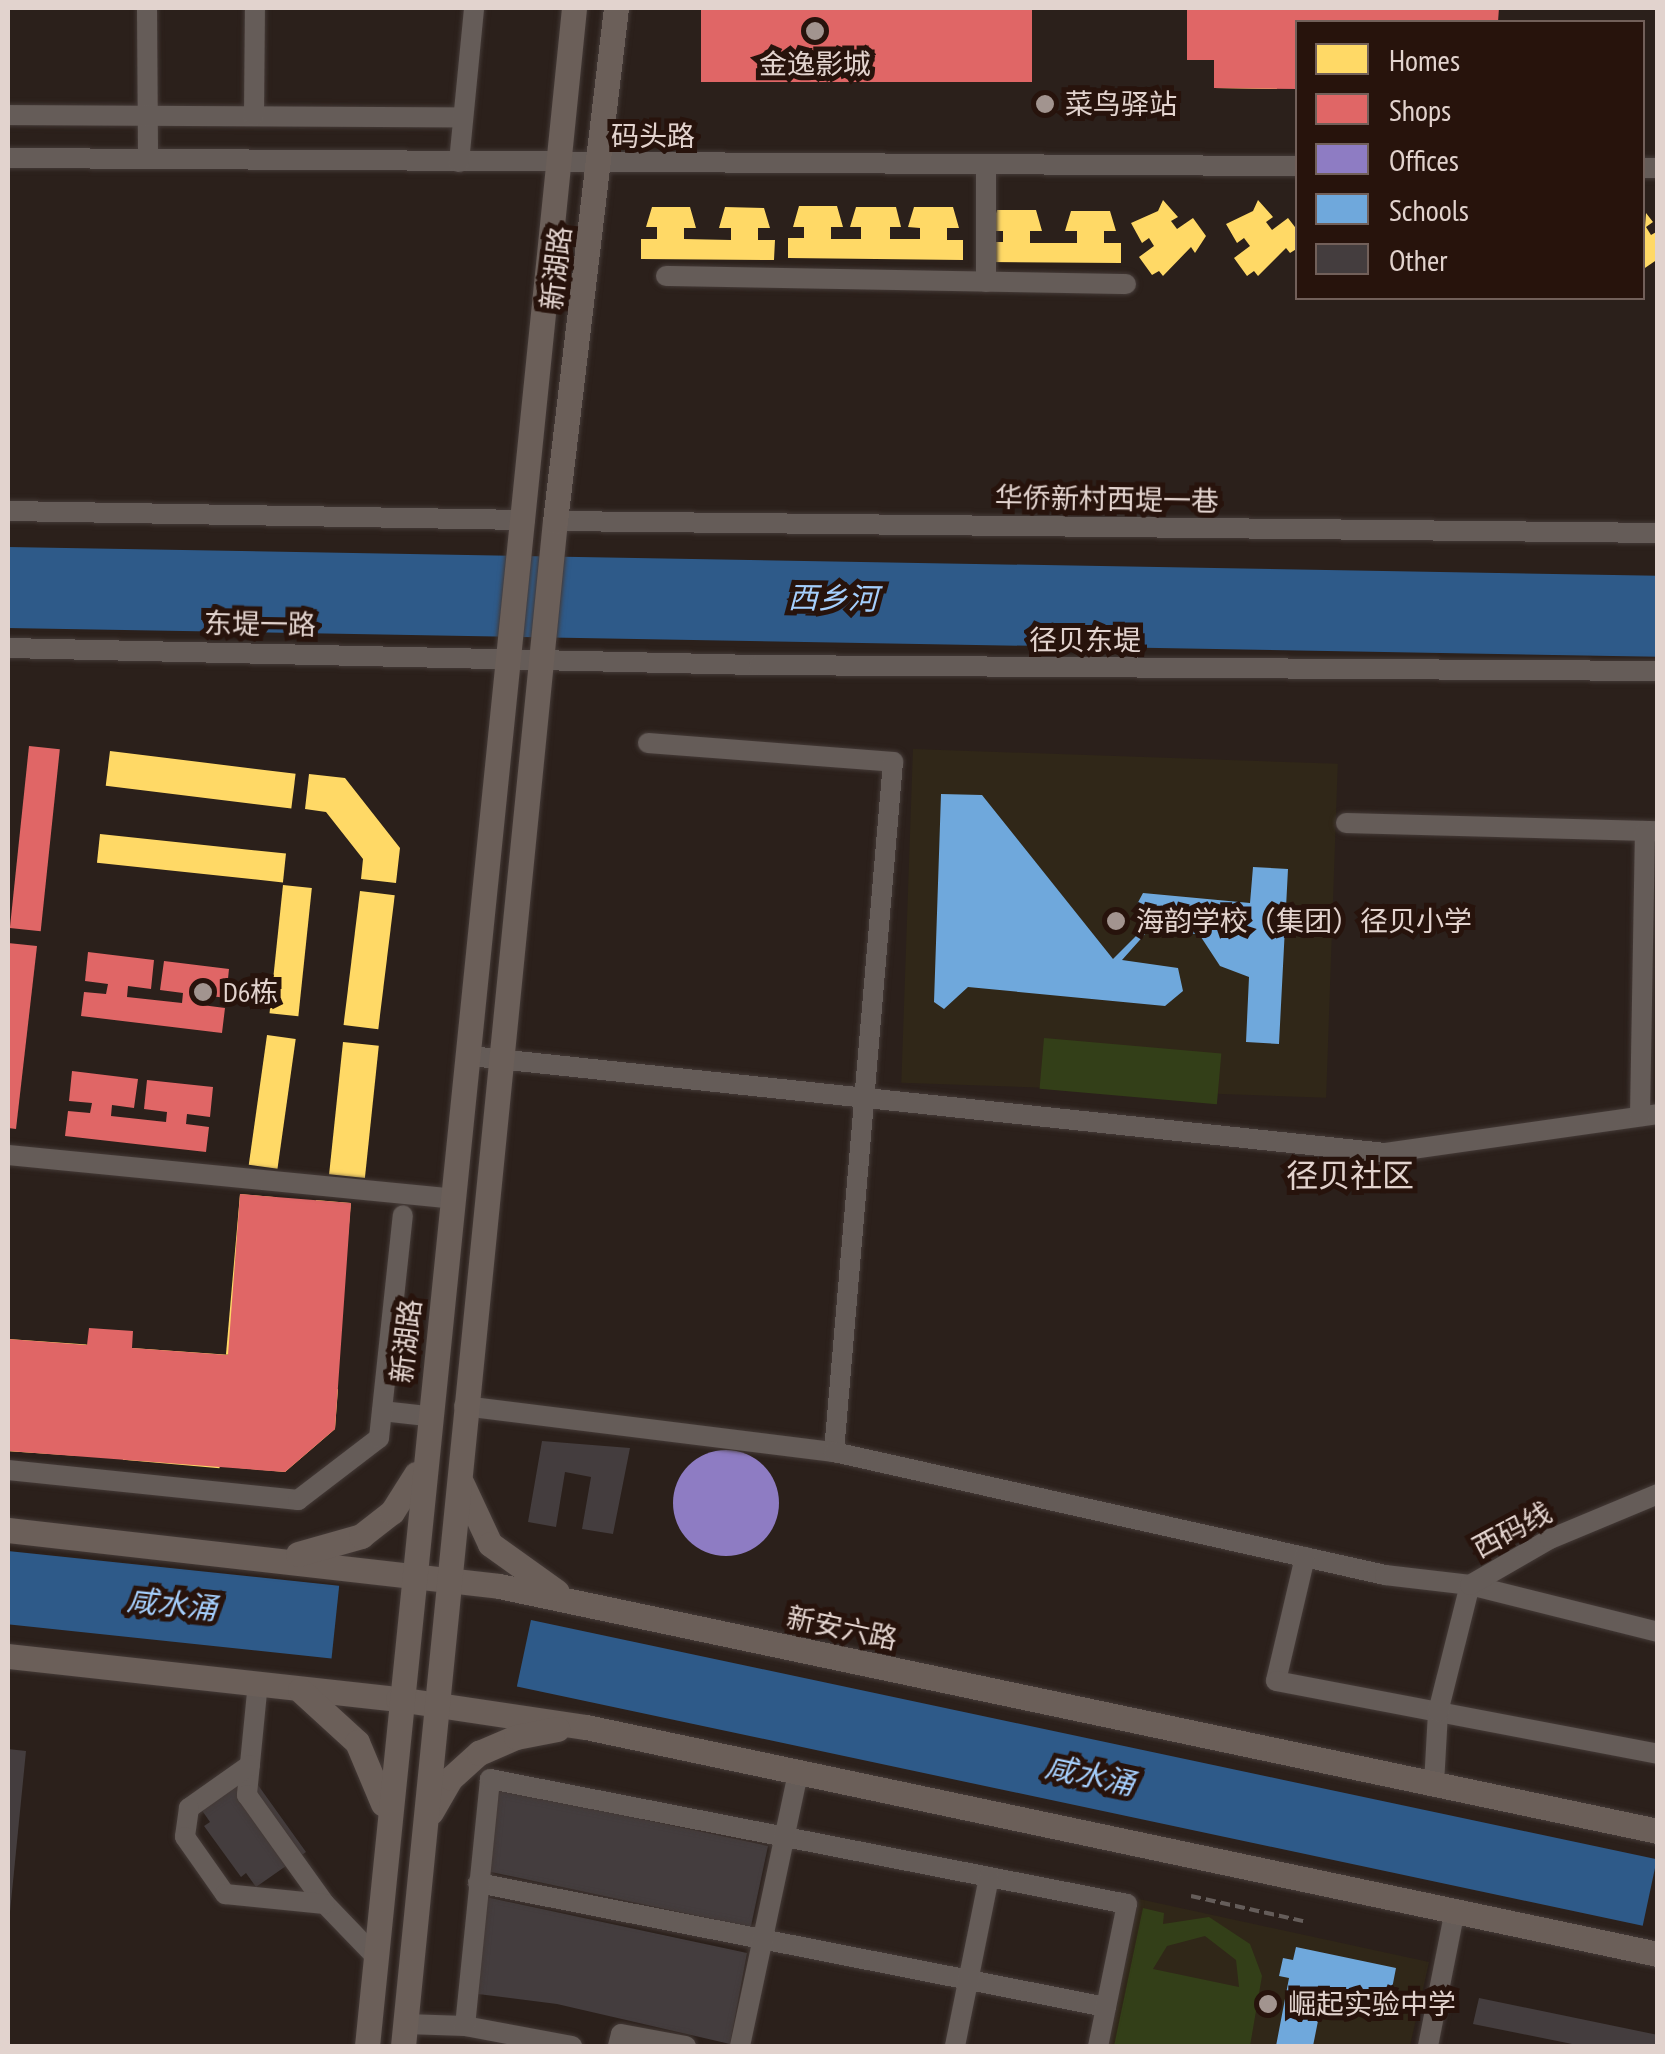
<!DOCTYPE html>
<meta charset="utf-8">
<style>
body{margin:0}
#map{position:relative;width:1665px;height:2054px;overflow:hidden;background:#2b201b;font-family:"PT Sans Narrow","Noto Sans SC",sans-serif}
div>[style]{position:absolute}
[style*='--x']{left:calc(var(--x)*1px);top:calc(var(--y)*1px);width:calc(var(--w)*1px);rotate:calc(var(--a)*1deg)}
.education>*{inset:0;background:#302718;transform-origin:0 0}
.green>*{inset:0;background:#333f18;transform-origin:0 0}
.water>*{inset:0;background:#2e5a89;transform-origin:0 0}
.homes>*{inset:0;background:#ffd966;transform-origin:0 0}
.shops>*{inset:0;background:#e06666;transform-origin:0 0}
.offices>*{inset:0;background:#8e7cc3}
.round{border-radius:50%}
.schools>*{inset:0;background:#6fa8dc}
.building>*{inset:0;background:#443d3e;transform-origin:0 0}
.path>*{height:4px;margin-top:-2px;transform-origin:0;background:repeating-linear-gradient(90deg,#655d5a 0 10px,transparent 0 15px)}
.roads{filter:drop-shadow(0 0 2px #443a37) drop-shadow(0 0 2px #443a37)}
.minor>*{height:20px;margin:-10px;padding:0 10px;transform-origin:10px;border-radius:10px;background:#655c58}
.major>*{height:25px;margin:-12.5px;padding:0 12.5px;transform-origin:12.5px;border-radius:12.5px;background:#6b5f59}
.dots>*{width:28px;height:28px;translate:-50% -50%;box-sizing:border-box;border:5px solid #27130c;border-radius:50%}
span{translate:-50% -50%;white-space:nowrap;text-align:center;line-height:1.15;-webkit-text-stroke:10px #27130c;paint-order:stroke}
.poi-label{font-size:28px;color:#e2d3ce}
.left{translate:0 -50%;text-align:left}
.street-label{font-size:28px;color:#e2d3ce}
.water-label{font-size:30px;color:#a5cffd;font-style:italic}
.quarter-label{font-size:32px;color:#e2d3ce}
.frame{position:absolute;inset:0;border:10px solid #e2d3ce;pointer-events:none}
.legend{position:absolute;left:1295px;top:20px;width:350px;height:280px;box-sizing:border-box;background:#27130c;border:2px solid #72605a;margin:0;padding:12px 18px;list-style:none;font-size:30px;color:#e2d3ce}
.legend li{display:flex;align-items:center;gap:20px;height:50px}
.legend b{width:50px;border:2px solid #72605a}
</style>
<div id="map">
<div class="education">
<i style="left:913px;top:749px;width:425px;height:334px;rotate:2deg"></i>
<i style="clip-path:polygon(1139px 1899px,1429px 1962px,1410px 2046px,1108px 2046px)"></i>
</div>
<div class="green">
<i style="left:1044px;top:1038px;width:178px;height:51px;rotate:5deg"></i>
<i style="clip-path:polygon(evenodd,1143px 1908px,1164px 1913px,1163px 1924px,1209px 1917px,1250px 1944px,1262px 1976px,1250px 2046px,1114px 2046px,1143px 1908px,1205px 1936px,1236px 1960px,1239px 1987px,1153px 1969px,1167px 1946px,1205px 1936px)"></i>
</div>
<div class="water">
<i style="left:8px;top:547px;width:1650px;height:81px;rotate:1deg"></i>
<i style="left:8px;top:1551px;width:333px;height:73px;rotate:6deg"></i>
<i style="left:531px;top:1620px;width:1151px;height:68px;rotate:12deg"></i>
</div>
<div class="homes">
<i style="clip-path:polygon(1187px 8px,1251px 8px,1251px 23px,1294px 23px,1293px 52px,1264px 52px,1264px 67px,1277px 67px,1277px 89px,1214px 88px,1214px 60px,1187px 60px)"></i>
<i style="clip-path:polygon(1391px 8px,1411px 8px,1411px 15px,1455px 8px,1455px 22px,1391px 22px)"></i>
<i style="clip-path:polygon(1163px 200px,1178px 217px,1171px 221px,1177px 229px,1193px 218px,1206px 236px,1195px 253px,1191px 247px,1163px 276px,1159px 271px,1152px 275px,1139px 257px,1154px 246px,1149px 238px,1142px 243px,1131px 223px,1158px 211px)"></i>
<i style="clip-path:polygon(1258px 200px,1273px 217px,1266px 222px,1272px 230px,1288px 218px,1298px 231px,1298px 248px,1290px 253px,1286px 248px,1258px 276px,1254px 271px,1247px 276px,1234px 258px,1250px 246px,1244px 238px,1237px 243px,1226px 224px,1253px 211px)"></i>
<i style="clip-path:polygon(799px 206px,837px 206px,843px 227px,831px 227px,831px 239px,861px 239px,861px 227px,850px 227px,856px 207px,896px 207px,901px 227px,890px 227px,890px 239px,920px 239px,920px 228px,908px 227px,914px 207px,953px 207px,959px 228px,947px 228px,947px 240px,963px 240px,963px 260px,788px 258px,788px 238px,804px 238px,804px 227px,793px 227px)"></i>
<i style="clip-path:polygon(652px 207px,690px 207px,696px 228px,684px 228px,684px 239px,731px 240px,731px 228px,719px 228px,725px 207px,764px 208px,770px 228px,758px 228px,758px 240px,775px 240px,774px 260px,641px 259px,641px 239px,657px 239px,657px 227px,646px 227px)"></i>
<i style="clip-path:polygon(997px 210px,1036px 210px,1042px 231px,1030px 231px,1030px 243px,1077px 243px,1077px 231px,1065px 231px,1071px 211px,1110px 211px,1116px 231px,1104px 231px,1104px 243px,1121px 243px,1121px 263px,986px 262px,987px 242px,1003px 242px,1003px 231px,991px 231px)"></i>
<i style="clip-path:polygon(1646px 213px,1653px 222px,1646px 227px,1651px 235px,1658px 231px,1658px 259px,1642px 270px)"></i>
<i style="left:110px;top:751px;width:187px;height:35px;rotate:7deg"></i>
<i style="clip-path:polygon(309px 774px,345px 778px,400px 848px,396px 883px,361px 879px,363px 859px,326px 812px,305px 809px)"></i>
<i style="left:100px;top:834px;width:187px;height:29px;rotate:6deg"></i>
<i style="left:283px;top:885px;width:29px;height:129px;rotate:6deg"></i>
<i style="left:360px;top:891px;width:35px;height:135px;rotate:7deg"></i>
<i style="left:267px;top:1035px;width:29px;height:131px;rotate:8deg"></i>
<i style="left:343px;top:1042px;width:36px;height:133px;rotate:6deg"></i>
<i style="left:240px;top:1194px;width:37px;height:161px;rotate:5deg"></i>
<i style="left:316px;top:1200px;width:35px;height:172px;rotate:5deg"></i>
<i style="left:8px;top:1339px;width:79px;height:35px;rotate:4deg"></i>
<i style="left:132px;top:1348px;width:96px;height:35px;rotate:4deg"></i>
<i style="clip-path:polygon(303px 1386px,338px 1389px,335px 1429px,285px 1472px,239px 1468px,241px 1433px,273px 1436px,301px 1411px)"></i>
<i style="left:8px;top:1416px;width:74px;height:35px;rotate:4deg"></i>
<i style="left:126px;top:1424px;width:97px;height:36px;rotate:5deg"></i>
</div>
<div class="shops">
<i style="left:701px;top:8px;width:331px;height:74px"></i>
<i style="clip-path:polygon(1187px 8px,1499px 8px,1498px 22px,1298px 22px,1298px 89px,1214px 88px,1214px 60px,1187px 60px)"></i>
<i style="left:29px;top:746px;width:31px;height:183px;rotate:6deg"></i>
<i style="clip-path:polygon(8px 943px,37px 946px,16px 1129px,8px 1128px)"></i>
<i style="clip-path:polygon(88px 952px,154px 960px,151px 989px,128px 986px,127px 997px,182px 1003px,183px 993px,160px 990px,164px 961px,229px 969px,226px 998px,203px 995px,202px 1005px,225px 1008px,222px 1033px,81px 1016px,84px 992px,106px 994px,108px 984px,85px 981px)"></i>
<i style="clip-path:polygon(72px 1071px,138px 1079px,134px 1108px,112px 1105px,111px 1116px,166px 1122px,167px 1112px,144px 1109px,147px 1080px,213px 1087px,210px 1117px,187px 1114px,186px 1124px,209px 1127px,206px 1152px,65px 1136px,68px 1111px,90px 1113px,92px 1103px,69px 1101px)"></i>
<i style="clip-path:polygon(240px 1194px,351px 1203px,335px 1429px,285px 1472px,8px 1451px,8px 1339px,87px 1345px,89px 1328px,133px 1331px,132px 1348px,228px 1355px)"></i>
</div>
<div class="offices">
<i class="round" style="left:673px;top:1450px;width:106px;height:106px"></i>
</div>
<div class="schools">
<i style="clip-path:polygon(941px 794px,982px 795px,1113px 959px,1148px 924px,1135px 908px,1143px 893px,1250px 903px,1253px 867px,1288px 869px,1279px 1044px,1246px 1042px,1249px 977px,1220px 966px,1199px 934px,1147px 932px,1122px 960px,1178px 968px,1183px 991px,1165px 1006px,968px 987px,944px 1009px,934px 1002px)"></i>
<i style="clip-path:polygon(1296px 1947px,1396px 1968px,1390px 1999px,1325px 1986px,1313px 2046px,1276px 2046px,1289px 1978px,1279px 1976px,1283px 1958px,1293px 1960px)"></i>
</div>
<div class="building">
<i style="clip-path:polygon(542px 1441px,630px 1448px,613px 1534px,582px 1529px,591px 1477px,565px 1472px,556px 1527px,528px 1522px)"></i>
<i style="clip-path:polygon(8px 1749px,26px 1751px,10px 1912px,8px 1912px)"></i>
<i style="clip-path:polygon(250px 1774px,306px 1852px,256px 1887px,246px 1873px,241px 1877px,204px 1826px,210px 1822px,201px 1809px)"></i>
<i style="left:500px;top:1789px;width:274px;height:83px;rotate:12deg"></i>
<i style="clip-path:polygon(486px 1897px,747px 1953px,730px 2044px,557px 2004px,478px 1994px)"></i>
<i style="clip-path:polygon(1479px 1998px,1658px 2035px,1658px 2046px,1582px 2046px,1473px 2024px)"></i>
</div>
<div class="path">
<i style="--x:1191;--y:1896;--w:115;--a:12.6"></i>
</div>
<div class="roads">
<div class="minor">
<i style="--x:147;--y:8;--w:150;--a:89.6"></i>
<i style="--x:8;--y:115;--w:455;--a:0.3"></i>
<i style="--x:254;--y:116;--w:108;--a:-89.5"></i>
<i style="--x:8;--y:158;--w:1290;--a:0.36"></i>
<i style="--x:459;--y:162;--w:155;--a:-84.4"></i>
<i style="--x:1642;--y:168;--w:16;--a:0"></i>
<i style="--x:666;--y:276;--w:460;--a:1"></i>
<i style="--x:986;--y:282;--w:117;--a:-90"></i>
<i style="--x:8;--y:511;--w:517;--a:1"></i>
<i style="--x:555;--y:521;--w:1103;--a:0.62"></i>
<i style="--x:8;--y:648;--w:751;--a:1.3"></i>
<i style="--x:759;--y:665;--w:899;--a:0.38"></i>
<i style="--x:648;--y:743;--w:246;--a:4.4"></i>
<i style="--x:893;--y:762;--w:693;--a:94.89"></i>
<i style="--x:1346;--y:823;--w:312;--a:1.5"></i>
<i style="--x:470;--y:1056;--w:920;--a:6.05"></i>
<i style="--x:1385;--y:1153;--w:276;--a:-8.1"></i>
<i style="--x:1640;--y:1116;--w:285;--a:-89"></i>
<i style="--x:8;--y:1155;--w:448;--a:5.6"></i>
<i style="--x:464;--y:1406;--w:373;--a:7.1"></i>
<i style="--x:834;--y:1452;--w:565;--a:12.58"></i>
<i style="--x:1385;--y:1575;--w:86;--a:6.7"></i>
<i style="--x:1470;--y:1585;--w:194;--a:14"></i>
<i style="--x:382;--y:1411;--w:45;--a:6.3"></i>
<i style="--x:8;--y:1470;--w:292;--a:5.9"></i>
<i style="--x:298;--y:1500;--w:102;--a:-37.4"></i>
<i style="--x:379;--y:1438;--w:224;--a:-83.9"></i>
<i style="--x:1305;--y:1557;--w:127;--a:103.2"></i>
<i style="--x:1276;--y:1681;--w:389;--a:10.8"></i>
<i style="--x:258;--y:1682;--w:114;--a:95.6"></i>
<i style="--x:247;--y:1795;--w:134;--a:54.4"></i>
<i style="--x:325;--y:1904;--w:71;--a:46.1"></i>
<i style="--x:250;--y:1765;--w:75;--a:144.8"></i>
<i style="--x:189;--y:1808;--w:29;--a:98"></i>
<i style="--x:185;--y:1837;--w:70;--a:54.9"></i>
<i style="--x:225;--y:1894;--w:100;--a:5.7"></i>
<i style="--x:1434;--y:1784;--w:72;--a:-86.8"></i>
<i style="--x:1438;--y:1712;--w:131;--a:-75.9"></i>
<i style="--x:1470;--y:1585;--w:92;--a:-29.9"></i>
<i style="--x:1550;--y:1539;--w:117;--a:-22.6"></i>
<i style="--x:478;--y:1883;--w:640;--a:11.17"></i>
<i style="--x:406;--y:2024;--w:59;--a:1.9"></i>
<i style="--x:465;--y:2026;--w:109;--a:10.6"></i>
<i style="--x:465;--y:2026;--w:248;--a:-84.2"></i>
<i style="--x:490;--y:1779;--w:649;--a:11.1"></i>
<i style="--x:1127;--y:1904;--w:145;--a:101.5"></i>
<i style="--x:618;--y:2046;--w:12;--a:-76"></i>
<i style="--x:621;--y:2034;--w:66;--a:10.5"></i>
<i style="--x:740;--y:2046;--w:280;--a:-78"></i>
<i style="--x:955;--y:2046;--w:172;--a:-78.6"></i>
<i style="--x:1428;--y:2046;--w:139;--a:-78.8"></i>
</div>
<div class="major">
<i style="--x:462;--y:1484;--w:66;--a:65"></i>
<i style="--x:490;--y:1544;--w:82;--a:35.6"></i>
<i style="--x:8;--y:1530;--w:494;--a:6.5"></i>
<i style="--x:499;--y:1586;--w:1185;--a:11.94"></i>
<i style="--x:298;--y:1554;--w:66;--a:-15.9"></i>
<i style="--x:361;--y:1536;--w:39;--a:-38"></i>
<i style="--x:392;--y:1512;--w:45;--a:-57.7"></i>
<i style="--x:8;--y:1656;--w:392;--a:6.3"></i>
<i style="--x:398;--y:1699;--w:190;--a:8.5"></i>
<i style="--x:586;--y:1727;--w:1096;--a:11.96"></i>
<i style="--x:300;--y:1690;--w:77;--a:42.4"></i>
<i style="--x:357;--y:1742;--w:67;--a:67.2"></i>
<i style="--x:431;--y:1812;--w:39;--a:-60"></i>
<i style="--x:451;--y:1778;--w:38;--a:-42"></i>
<i style="--x:479;--y:1753;--w:40;--a:-23.4"></i>
<i style="--x:516;--y:1737;--w:42;--a:-11"></i>
<i style="--x:367;--y:2046;--w:2048;--a:-84.2"></i>
<i style="--x:403;--y:2046;--w:1533;--a:-84.31"></i>
<i style="--x:555;--y:521;--w:517;--a:-83.22"></i>
</div>
</div>
<div class="dots">
<i style="left:815px;top:31px;background:#a2948f"></i>
<i style="left:1045px;top:104px;background:#a2948f"></i>
<i style="left:1116px;top:921px;background:#a2948f"></i>
<i style="left:203px;top:992px;background:#a2948f"></i>
<i style="left:1268px;top:2004px;background:#a2948f"></i>
</div>
<div class="poi-label">
<span style="left:815px;top:64px">金逸影城</span>
<span class="left" style="left:1065px;top:104px">菜鸟驿站</span>
<span class="left" style="left:1136px;top:921px">海韵学校（集团）径贝小学</span>
<span class="left" style="left:223px;top:992px">D6栋</span>
<span class="left" style="left:1288px;top:2004px">崛起实验中学</span>
</div>
<div class="street-label">
<span style="left:653px;top:136px">码头路</span>
<span style="left:556px;top:268px;rotate:-83deg">新湖路</span>
<span style="left:1107px;top:499px;rotate:1deg">华侨新村西堤一巷</span>
<span style="left:260px;top:624px;rotate:1deg">东堤一路</span>
<span style="left:1085px;top:640px">径贝东堤</span>
<span style="left:406px;top:1341px;rotate:-83deg">新湖路</span>
<span style="left:1512px;top:1530px;rotate:-28deg">西码线</span>
<span style="left:842px;top:1628px;rotate:12deg">新安六路</span>
</div>
<div class="water-label">
<span style="left:833px;top:598px;rotate:1deg">西乡河</span>
<span style="left:172px;top:1604px;rotate:6deg">咸水涌</span>
<span style="left:1090px;top:1775px;rotate:12deg">咸水涌</span>
</div>
<div class="quarter-label">
<span style="left:1350px;top:1175px">径贝社区</span>
</div>
<div class="frame"></div>
<ul class="legend">
<li><b style="height:28px;background:#ffd966"></b>Homes</li>
<li><b style="height:28px;background:#e06666"></b>Shops</li>
<li><b style="height:28px;background:#8e7cc3"></b>Offices</li>
<li><b style="height:28px;background:#6fa8dc"></b>Schools</li>
<li><b style="height:28px;background:#443d3e"></b>Other</li>
</ul>
</div>
